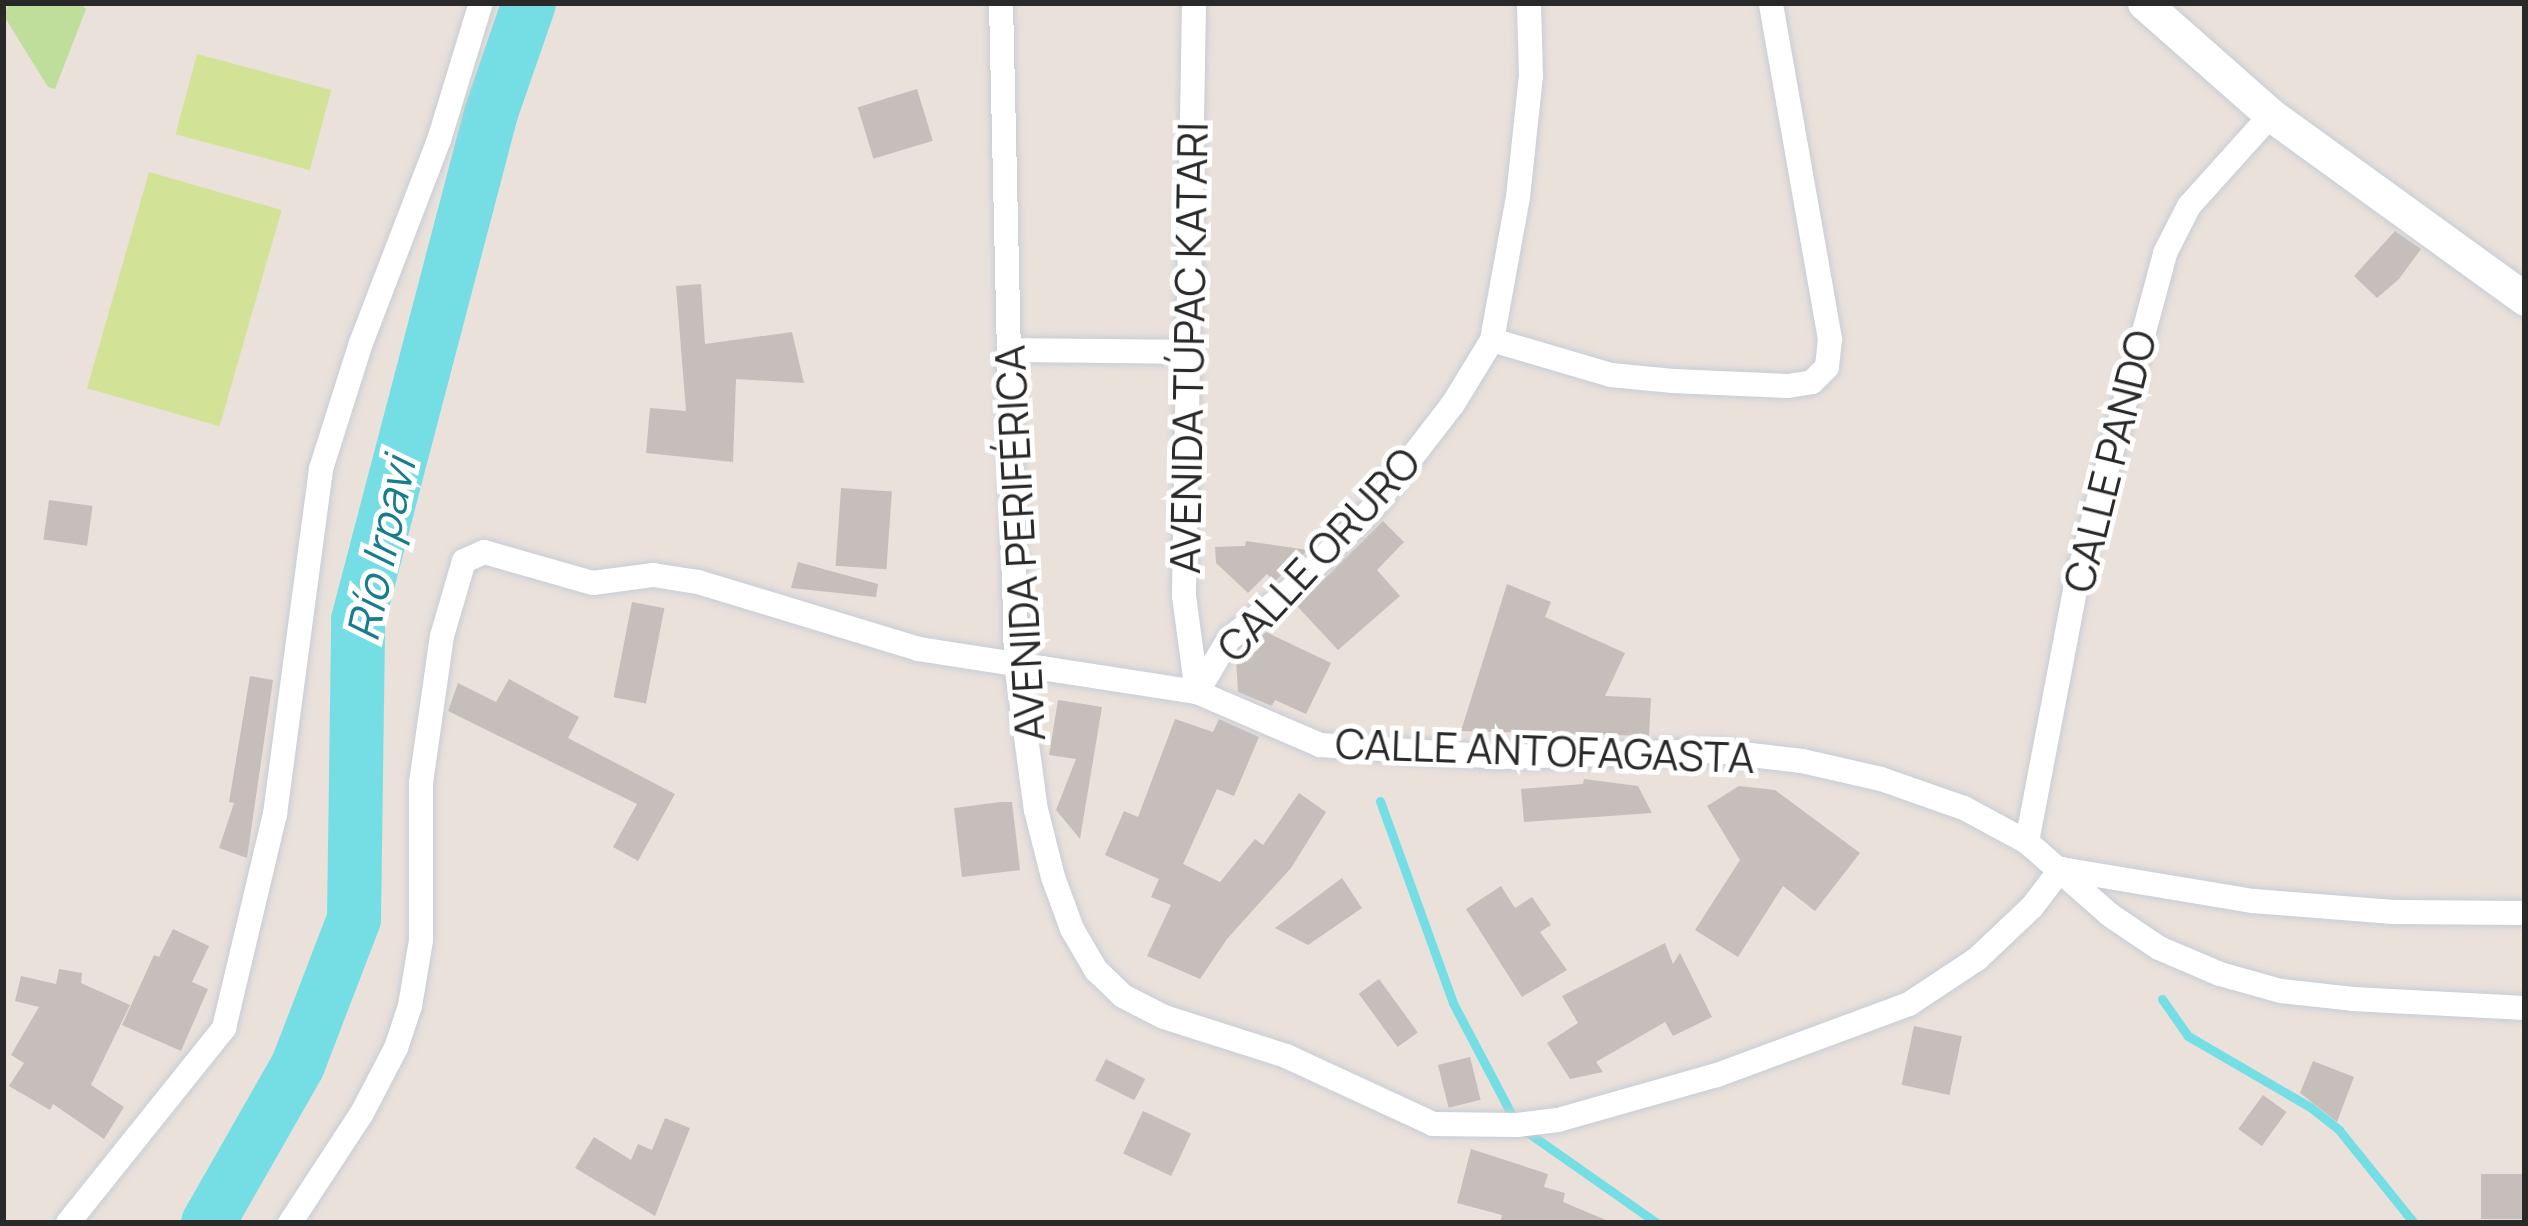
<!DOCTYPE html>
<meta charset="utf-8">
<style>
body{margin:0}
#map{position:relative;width:2528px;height:1226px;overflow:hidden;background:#eae1db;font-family:Manrope,sans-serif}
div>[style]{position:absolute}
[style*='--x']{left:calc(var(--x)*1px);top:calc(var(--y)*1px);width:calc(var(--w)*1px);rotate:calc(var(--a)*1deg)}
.green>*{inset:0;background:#bfdd9b}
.pitch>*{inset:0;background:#d2e398;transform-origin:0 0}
.stream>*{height:9px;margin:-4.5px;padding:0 4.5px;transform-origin:4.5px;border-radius:4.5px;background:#75dee5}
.river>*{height:54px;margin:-27px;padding:0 27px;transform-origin:27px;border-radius:27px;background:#75dee5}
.building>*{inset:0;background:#c5bebb;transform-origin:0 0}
.roads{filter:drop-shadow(0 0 3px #c7cdd5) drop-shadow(0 0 3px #c7cdd5)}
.street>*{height:24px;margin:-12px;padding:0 12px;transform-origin:12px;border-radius:12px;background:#fff}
.secondary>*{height:33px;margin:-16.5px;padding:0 16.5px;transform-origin:16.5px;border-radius:16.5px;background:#fff}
span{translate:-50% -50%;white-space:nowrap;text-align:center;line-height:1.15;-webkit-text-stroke:10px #fff;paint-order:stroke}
.street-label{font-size:42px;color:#292929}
.water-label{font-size:45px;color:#177d8e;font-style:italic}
.frame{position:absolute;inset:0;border:6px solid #292929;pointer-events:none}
</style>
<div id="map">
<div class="green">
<i style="clip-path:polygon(9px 3px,81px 4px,86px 9px,55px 89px,48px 87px,4px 16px)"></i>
</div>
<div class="pitch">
<i style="left:197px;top:54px;width:139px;height:83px;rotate:15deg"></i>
<i style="left:149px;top:172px;width:138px;height:225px;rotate:16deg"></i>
</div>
<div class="stream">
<i style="--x:1380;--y:801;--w:215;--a:70.1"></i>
<i style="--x:1453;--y:1003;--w:138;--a:62.3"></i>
<i style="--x:1517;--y:1125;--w:171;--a:35"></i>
<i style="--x:2162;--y:999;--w:45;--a:54.9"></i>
<i style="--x:2188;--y:1036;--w:141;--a:30.2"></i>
<i style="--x:2310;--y:1107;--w:37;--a:38"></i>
<i style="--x:2339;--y:1130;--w:119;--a:51.1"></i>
</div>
<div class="river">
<i style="--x:208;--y:1223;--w:182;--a:-60.3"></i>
<i style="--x:298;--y:1065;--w:156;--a:-69"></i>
<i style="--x:354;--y:919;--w:299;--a:-89.2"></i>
<i style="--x:358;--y:620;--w:524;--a:-75.3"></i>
<i style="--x:491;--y:113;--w:116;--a:-70.9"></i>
</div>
<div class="building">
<i style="left:917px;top:89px;width:54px;height:62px;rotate:73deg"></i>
<i style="clip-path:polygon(2395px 231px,2421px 249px,2399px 279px,2377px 298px,2354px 276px)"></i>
<i style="clip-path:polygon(701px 284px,705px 344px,792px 332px,804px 383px,736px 379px,733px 462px,646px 453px,650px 408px,686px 411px,676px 286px)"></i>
<i style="left:841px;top:488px;width:51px;height:78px;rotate:4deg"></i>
<i style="left:49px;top:500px;width:44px;height:40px;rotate:8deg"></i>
<i style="clip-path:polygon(1383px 521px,1404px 542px,1377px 570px,1400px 596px,1338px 650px,1297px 606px)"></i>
<i style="clip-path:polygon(1246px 541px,1308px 550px,1274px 582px,1267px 574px,1248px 593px,1216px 563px,1215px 547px,1245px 546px)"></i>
<i style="clip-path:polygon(798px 562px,878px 584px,876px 597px,791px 588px)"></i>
<i style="clip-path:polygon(1507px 584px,1551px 602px,1545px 617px,1625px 653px,1605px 696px,1651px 698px,1649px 736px,1461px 731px)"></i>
<i style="left:632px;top:602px;width:33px;height:97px;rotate:11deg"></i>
<i style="clip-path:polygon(1266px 632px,1331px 663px,1306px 714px,1275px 700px,1272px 706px,1238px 692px,1236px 659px)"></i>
<i style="clip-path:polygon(250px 676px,273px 680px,247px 858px,219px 848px,234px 803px,229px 802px)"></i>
<i style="clip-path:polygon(509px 679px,579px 717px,568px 738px,675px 794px,638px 861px,613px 847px,637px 804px,448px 711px,458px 683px,496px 702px)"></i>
<i style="clip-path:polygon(1058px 700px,1102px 707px,1080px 839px,1056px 810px,1076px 759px,1049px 755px)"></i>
<i style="clip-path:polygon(1175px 719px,1213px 732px,1219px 719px,1259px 737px,1234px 796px,1217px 789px,1183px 864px,1220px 882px,1255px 839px,1263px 845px,1299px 793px,1326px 812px,1291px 868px,1227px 939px,1200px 979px,1147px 956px,1171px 905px,1151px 897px,1159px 879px,1105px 855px,1124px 811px,1138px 817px)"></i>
<i style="clip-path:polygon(1584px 779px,1638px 786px,1652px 813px,1524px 822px,1521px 789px,1583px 784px)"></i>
<i style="clip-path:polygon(1739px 786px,1775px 790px,1860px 853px,1815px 911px,1783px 886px,1738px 957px,1695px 930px,1740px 860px,1707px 806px)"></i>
<i style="clip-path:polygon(1001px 802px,1012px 802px,1020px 870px,962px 877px,954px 808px)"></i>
<i style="clip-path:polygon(1342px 878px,1362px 908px,1308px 945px,1275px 928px)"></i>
<i style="clip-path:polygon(1501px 886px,1515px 908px,1532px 897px,1551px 925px,1540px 932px,1567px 970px,1522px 997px,1466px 909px)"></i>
<i style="clip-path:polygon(173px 929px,209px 946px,192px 982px,208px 989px,181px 1051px,122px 1025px,154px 955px,159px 957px)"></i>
<i style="clip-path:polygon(1665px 943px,1673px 964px,1680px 953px,1712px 1017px,1673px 1036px,1665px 1022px,1596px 1062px,1603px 1072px,1570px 1079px,1547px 1043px,1578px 1023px,1562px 996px)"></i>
<i style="clip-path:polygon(59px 969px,82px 973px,81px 983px,130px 1005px,91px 1085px,124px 1107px,104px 1139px,53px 1104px,50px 1110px,9px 1086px,24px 1063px,11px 1055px,39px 1007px,15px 1001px,21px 976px,56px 984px)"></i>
<i style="left:1379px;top:979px;width:66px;height:25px;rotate:54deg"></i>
<i style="left:1914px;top:1026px;width:49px;height:60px;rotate:12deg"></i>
<i style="left:1470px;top:1057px;width:44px;height:33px;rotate:76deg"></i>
<i style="left:1106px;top:1059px;width:44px;height:24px;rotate:27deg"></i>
<i style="clip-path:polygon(2313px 1061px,2354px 1077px,2337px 1122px,2300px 1093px)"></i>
<i style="left:2263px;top:1095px;width:29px;height:42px;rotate:36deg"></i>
<i style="left:1143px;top:1111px;width:53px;height:47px;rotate:25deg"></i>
<i style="clip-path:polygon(665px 1118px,690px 1128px,655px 1216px,575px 1168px,594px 1137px,631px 1160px,638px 1144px,652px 1150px)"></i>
<i style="clip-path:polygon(1471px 1149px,1548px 1174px,1544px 1187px,1565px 1193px,1563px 1202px,1613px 1223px,1500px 1223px,1502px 1215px,1457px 1203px)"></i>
<i style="left:2525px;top:1174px;width:45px;height:44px;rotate:90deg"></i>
</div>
<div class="roads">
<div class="street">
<i style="--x:1001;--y:3;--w:660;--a:88.7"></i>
<i style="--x:1016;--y:663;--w:148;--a:82.3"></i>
<i style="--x:1036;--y:810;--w:69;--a:75.8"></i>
<i style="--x:1053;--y:877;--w:55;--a:69.9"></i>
<i style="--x:1072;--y:929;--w:48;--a:59.7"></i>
<i style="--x:1096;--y:970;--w:37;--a:44"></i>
<i style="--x:1123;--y:996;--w:46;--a:27.1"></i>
<i style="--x:1164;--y:1017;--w:128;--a:17.7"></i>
<i style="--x:1286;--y:1056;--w:162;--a:24.8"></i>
<i style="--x:1433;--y:1124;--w:84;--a:0.7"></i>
<i style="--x:1517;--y:1125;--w:41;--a:-7"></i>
<i style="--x:1558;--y:1120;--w:165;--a:-15.8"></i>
<i style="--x:1717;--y:1075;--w:205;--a:-20.3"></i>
<i style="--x:1909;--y:1004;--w:82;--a:-33.5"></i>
<i style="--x:1977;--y:959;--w:76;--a:-43.4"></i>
<i style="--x:2032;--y:907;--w:48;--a:-52.7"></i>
<i style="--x:2061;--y:869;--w:195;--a:9.5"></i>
<i style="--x:2253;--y:901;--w:141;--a:4.5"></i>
<i style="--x:2394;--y:912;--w:131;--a:0.4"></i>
<i style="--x:1194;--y:3;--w:593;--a:90.97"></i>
<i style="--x:1184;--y:596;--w:97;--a:82.3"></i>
<i style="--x:1492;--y:340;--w:124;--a:16.4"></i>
<i style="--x:1611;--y:375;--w:62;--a:5.5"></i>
<i style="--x:1673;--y:381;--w:115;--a:2.5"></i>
<i style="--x:1788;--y:386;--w:24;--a:-9"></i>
<i style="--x:1812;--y:382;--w:21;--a:-45"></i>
<i style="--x:1827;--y:367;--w:28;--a:-84"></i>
<i style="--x:1830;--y:339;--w:341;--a:-100"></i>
<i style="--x:1009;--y:350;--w:181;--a:0.6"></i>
<i style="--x:1197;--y:692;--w:62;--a:-58.9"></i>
<i style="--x:1229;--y:639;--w:82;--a:-38.6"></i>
<i style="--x:1293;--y:588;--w:112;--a:-45"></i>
<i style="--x:1372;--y:509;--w:133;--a:-52.4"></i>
<i style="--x:1453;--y:404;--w:75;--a:-58.6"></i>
<i style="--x:1492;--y:340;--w:145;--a:-79.7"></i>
<i style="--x:1518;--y:197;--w:122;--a:-83.9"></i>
<i style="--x:1531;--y:76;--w:73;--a:-91.6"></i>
<i style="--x:2027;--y:842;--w:267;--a:-79.2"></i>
<i style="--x:2077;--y:580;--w:339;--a:-74.9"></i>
<i style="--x:2165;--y:253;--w:53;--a:-62.9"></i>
<i style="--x:2189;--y:206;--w:122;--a:-48"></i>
<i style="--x:68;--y:1223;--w:250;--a:-51.3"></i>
<i style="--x:224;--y:1028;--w:220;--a:-76.6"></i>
<i style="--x:275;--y:814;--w:348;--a:-82.4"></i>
<i style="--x:321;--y:469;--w:132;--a:-72.4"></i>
<i style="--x:361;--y:343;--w:217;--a:-69"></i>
<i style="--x:439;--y:140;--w:143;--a:-73"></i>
<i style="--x:290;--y:1223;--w:131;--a:-56.8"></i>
<i style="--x:362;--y:1113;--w:73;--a:-62.4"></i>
<i style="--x:396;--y:1048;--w:44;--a:-71.6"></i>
<i style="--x:410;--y:1006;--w:67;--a:-80.5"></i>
<i style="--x:421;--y:940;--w:157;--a:-90"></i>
<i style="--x:421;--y:783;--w:148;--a:-81.9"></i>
<i style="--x:442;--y:636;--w:78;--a:-73.7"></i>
<i style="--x:464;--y:561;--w:22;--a:-24"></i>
<i style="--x:484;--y:552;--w:113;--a:15.9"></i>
<i style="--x:593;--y:583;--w:61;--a:-7.6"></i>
<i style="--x:653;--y:575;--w:46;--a:8.8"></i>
<i style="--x:698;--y:582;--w:230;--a:16.9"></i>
<i style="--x:918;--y:649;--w:282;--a:8.8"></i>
<i style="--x:1197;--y:692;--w:134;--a:23.3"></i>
<i style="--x:1320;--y:745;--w:179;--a:3.8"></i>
<i style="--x:1499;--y:757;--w:217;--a:-1.6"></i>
<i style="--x:1716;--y:751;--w:87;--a:6.6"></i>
<i style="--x:1802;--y:761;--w:81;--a:12.8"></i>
<i style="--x:1881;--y:779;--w:88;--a:19.3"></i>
<i style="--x:1964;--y:808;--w:72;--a:28.4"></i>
<i style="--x:2027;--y:842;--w:111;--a:41.3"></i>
<i style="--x:2110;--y:915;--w:59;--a:34"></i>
<i style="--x:2159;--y:948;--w:66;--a:23.1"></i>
<i style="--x:2220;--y:974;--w:63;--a:15.6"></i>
<i style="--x:2281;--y:991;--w:72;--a:6.3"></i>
<i style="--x:2353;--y:999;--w:172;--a:3"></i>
</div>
<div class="secondary">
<i style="--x:2144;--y:3;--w:169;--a:41.4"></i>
<i style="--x:2271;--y:115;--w:314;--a:35.9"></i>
</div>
</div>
<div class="street-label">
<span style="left:1188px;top:348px;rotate:-89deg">AVENIDA TÚPAC KATARI</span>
<span style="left:2109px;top:461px;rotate:-76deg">CALLE PANDO</span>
<span style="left:1019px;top:543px;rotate:-93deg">AVENIDA PERIFÉRICA</span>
<span style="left:1318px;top:554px;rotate:-47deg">CALLE ORURO</span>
<span style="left:1545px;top:750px;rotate:2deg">CALLE ANTOFAGASTA</span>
</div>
<div class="water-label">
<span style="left:381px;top:549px;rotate:-78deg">Río Irpavi</span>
</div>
<div class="frame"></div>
</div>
